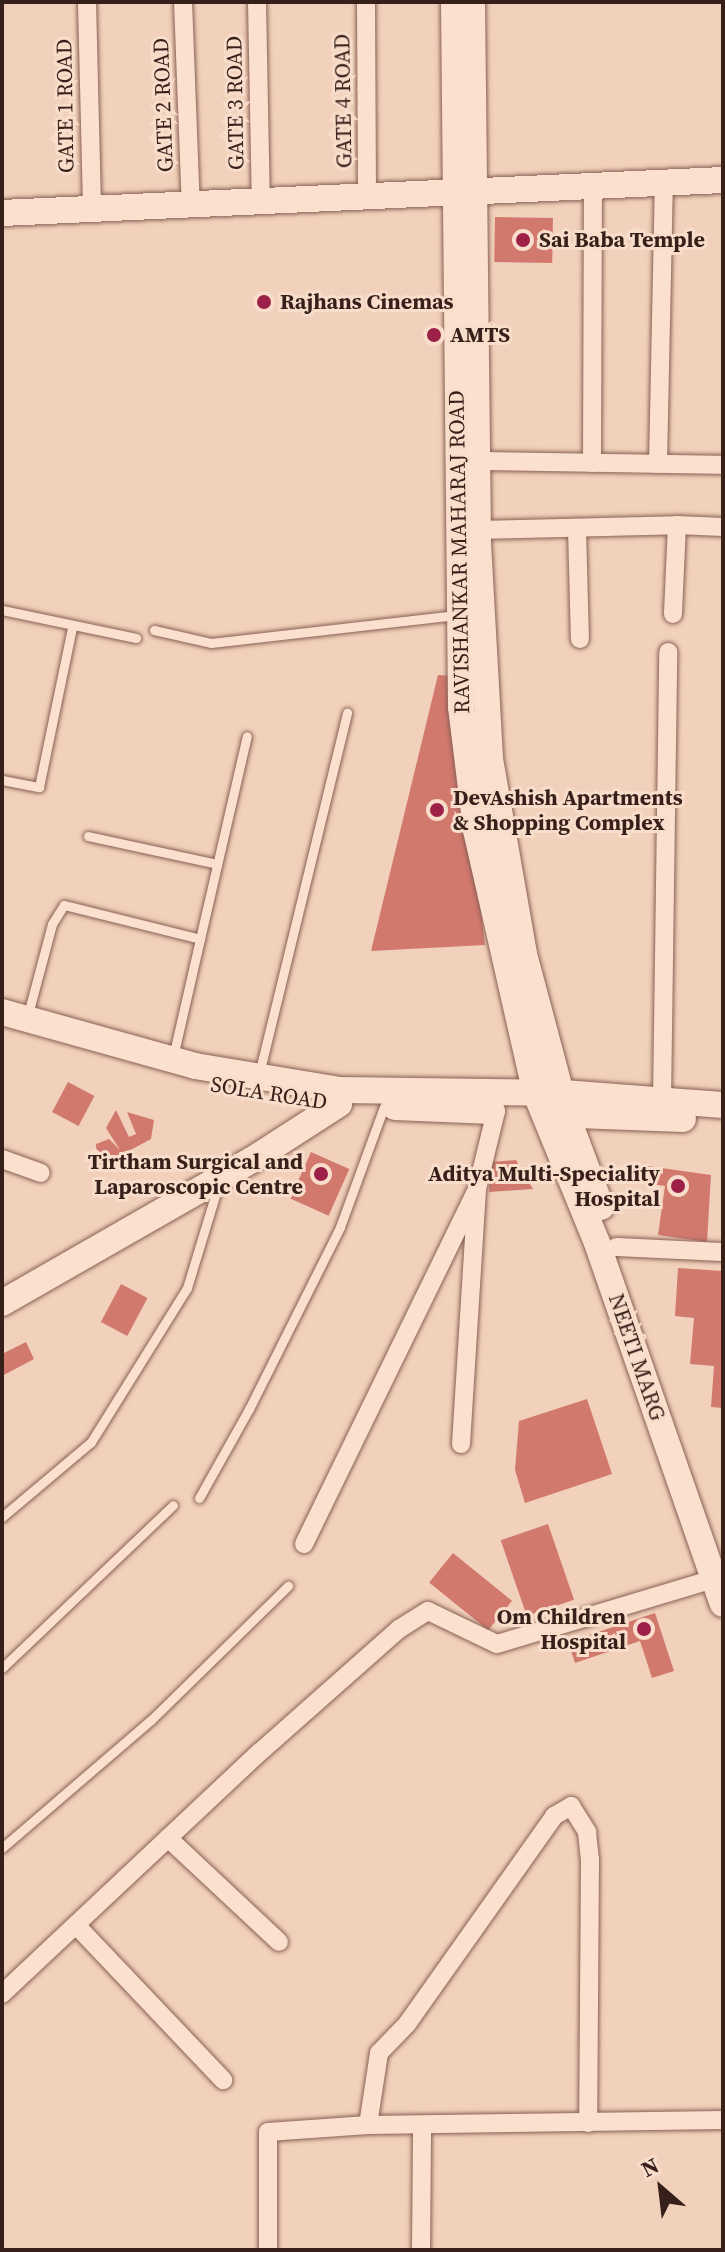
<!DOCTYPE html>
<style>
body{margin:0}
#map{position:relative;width:725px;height:2252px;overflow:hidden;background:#f1d1bb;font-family:"Source Serif 4",serif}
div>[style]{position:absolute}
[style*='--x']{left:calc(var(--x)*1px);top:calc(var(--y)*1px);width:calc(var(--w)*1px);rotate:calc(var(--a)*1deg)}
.building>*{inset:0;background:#d2796e;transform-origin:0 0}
.roads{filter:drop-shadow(0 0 2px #896054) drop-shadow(0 0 2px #896054)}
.lane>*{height:9px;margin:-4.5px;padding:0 4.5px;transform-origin:4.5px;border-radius:4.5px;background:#fbe0cf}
.street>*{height:18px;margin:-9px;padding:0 9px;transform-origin:9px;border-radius:9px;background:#fbe0cf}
.secondary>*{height:26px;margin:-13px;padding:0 13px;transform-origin:13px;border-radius:13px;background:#fbe0cf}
.dots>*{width:22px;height:22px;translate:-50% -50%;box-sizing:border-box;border:4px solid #f8ddcb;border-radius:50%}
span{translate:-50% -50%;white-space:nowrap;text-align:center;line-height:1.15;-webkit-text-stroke:6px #f8ddcb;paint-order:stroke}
.street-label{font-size:22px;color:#371f1a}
.poi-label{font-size:22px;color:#371f1a;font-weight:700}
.left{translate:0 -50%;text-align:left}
.right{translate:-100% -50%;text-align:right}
.frame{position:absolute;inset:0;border:4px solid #371f1a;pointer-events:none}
.north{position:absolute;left:621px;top:2148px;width:80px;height:80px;-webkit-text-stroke:6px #f8ddcb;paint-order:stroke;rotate:332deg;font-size:22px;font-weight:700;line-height:32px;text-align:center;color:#371f1a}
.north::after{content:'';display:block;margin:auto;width:28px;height:36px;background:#371f1a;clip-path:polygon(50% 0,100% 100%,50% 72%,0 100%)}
</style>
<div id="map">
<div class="building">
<i style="left:495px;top:217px;width:58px;height:45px;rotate:1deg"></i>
<i style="clip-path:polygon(438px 675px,454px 676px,485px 945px,371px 951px)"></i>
<i style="left:68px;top:1082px;width:30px;height:34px;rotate:28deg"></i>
<i style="clip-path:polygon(116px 1110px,129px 1137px,136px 1134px,127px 1112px,154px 1120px,151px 1139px,97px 1168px,96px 1144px,109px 1139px,120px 1150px,106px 1128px)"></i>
<i style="left:311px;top:1152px;width:42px;height:51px;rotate:24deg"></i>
<i style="clip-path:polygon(516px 1160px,533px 1189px,489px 1192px,491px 1162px)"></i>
<i style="clip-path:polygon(640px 1165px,711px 1175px,707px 1242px,658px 1235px,665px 1186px,638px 1182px)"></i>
<i style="clip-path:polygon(678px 1268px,723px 1271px,723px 1408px,711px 1407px,714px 1366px,690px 1364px,694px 1318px,675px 1316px)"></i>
<i style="left:121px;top:1284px;width:30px;height:43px;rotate:28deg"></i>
<i style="clip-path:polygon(26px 1342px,34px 1359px,2px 1376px,2px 1354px)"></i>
<i style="clip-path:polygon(587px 1399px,612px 1474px,525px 1503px,515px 1470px,519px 1421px)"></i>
<i style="left:548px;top:1524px;width:80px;height:50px;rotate:71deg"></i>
<i style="left:453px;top:1553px;width:76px;height:38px;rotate:39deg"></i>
<i style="clip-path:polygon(655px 1613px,674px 1671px,652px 1678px,640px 1641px,575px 1663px,568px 1642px)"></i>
</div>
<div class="roads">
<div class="lane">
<i style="--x:2;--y:610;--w:137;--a:11.8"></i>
<i style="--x:154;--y:630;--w:58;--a:12.8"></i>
<i style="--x:211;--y:643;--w:247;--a:-6.5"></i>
<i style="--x:2;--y:780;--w:38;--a:11"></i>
<i style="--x:39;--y:787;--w:163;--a:-78.3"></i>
<i style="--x:88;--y:836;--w:132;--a:12.2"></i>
<i style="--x:200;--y:939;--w:208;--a:-77"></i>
<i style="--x:27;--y:1018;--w:97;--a:-75.1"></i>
<i style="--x:52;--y:924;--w:22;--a:-58"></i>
<i style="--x:64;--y:905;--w:140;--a:14"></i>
<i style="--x:200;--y:939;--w:121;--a:102.9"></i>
<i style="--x:259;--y:1074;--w:372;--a:-76.3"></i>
<i style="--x:199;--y:1498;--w:102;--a:-60.7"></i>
<i style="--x:249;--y:1409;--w:203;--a:-63.4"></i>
<i style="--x:340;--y:1227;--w:128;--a:-69.9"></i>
<i style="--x:2;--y:1517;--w:116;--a:-40.1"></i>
<i style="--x:91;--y:1442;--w:181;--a:-58.1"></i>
<i style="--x:187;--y:1288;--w:107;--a:-73.1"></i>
<i style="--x:2;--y:1668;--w:236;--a:-43.6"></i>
<i style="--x:2;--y:1848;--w:196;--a:-40.7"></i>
<i style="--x:151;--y:1720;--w:192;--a:-44.4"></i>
</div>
<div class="street">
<i style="--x:87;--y:2;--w:208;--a:88.6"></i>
<i style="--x:183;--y:2;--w:204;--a:87.8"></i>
<i style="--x:257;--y:2;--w:201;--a:88.9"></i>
<i style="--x:366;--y:2;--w:197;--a:89.7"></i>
<i style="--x:477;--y:461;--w:246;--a:0.9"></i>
<i style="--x:592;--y:463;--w:275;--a:-89.8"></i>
<i style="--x:658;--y:464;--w:280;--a:-88.8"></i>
<i style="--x:677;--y:525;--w:46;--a:2.5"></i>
<i style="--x:577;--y:528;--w:111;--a:88.5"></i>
<i style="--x:478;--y:530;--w:199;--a:-1.4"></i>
<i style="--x:677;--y:525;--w:89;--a:92.6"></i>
<i style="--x:662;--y:1101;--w:449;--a:-89.2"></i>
<i style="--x:2;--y:1159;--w:41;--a:19.7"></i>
<i style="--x:616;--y:1247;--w:107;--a:2.7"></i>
<i style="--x:461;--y:1444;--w:256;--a:-86.4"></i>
<i style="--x:477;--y:1189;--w:80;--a:-76.3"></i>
<i style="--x:304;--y:1544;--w:395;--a:-64"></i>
<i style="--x:168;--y:1838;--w:152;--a:43.1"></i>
<i style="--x:76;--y:1925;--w:214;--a:46.5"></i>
<i style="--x:2;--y:1994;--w:354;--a:-43.2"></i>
<i style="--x:260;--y:1752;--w:186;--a:-41.5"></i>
<i style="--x:399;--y:1629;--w:34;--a:-32"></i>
<i style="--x:428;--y:1611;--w:76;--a:25.6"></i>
<i style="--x:497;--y:1644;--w:227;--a:-16.7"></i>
<i style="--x:368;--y:2125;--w:73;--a:-81.3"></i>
<i style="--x:379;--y:2053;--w:40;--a:-46"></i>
<i style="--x:407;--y:2024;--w:255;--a:-54.7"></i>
<i style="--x:554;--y:1816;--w:20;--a:-30"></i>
<i style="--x:571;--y:1806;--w:31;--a:58"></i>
<i style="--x:587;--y:1832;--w:27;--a:84"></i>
<i style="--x:590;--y:1859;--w:264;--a:90.4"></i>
<i style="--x:268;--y:2250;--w:118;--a:-90"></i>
<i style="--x:268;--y:2132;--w:100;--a:-4"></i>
<i style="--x:368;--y:2125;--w:355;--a:-0.8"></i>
<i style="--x:421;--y:2250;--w:124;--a:-89.5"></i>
</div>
<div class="secondary">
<i style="--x:454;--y:2;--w:705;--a:89.43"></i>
<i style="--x:461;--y:707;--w:124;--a:83"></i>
<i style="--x:476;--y:830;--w:271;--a:77.2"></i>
<i style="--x:536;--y:1094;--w:161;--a:67.7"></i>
<i style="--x:597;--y:1243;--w:382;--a:70.8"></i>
<i style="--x:472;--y:2;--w:541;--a:89.36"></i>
<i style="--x:478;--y:543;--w:216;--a:86.8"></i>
<i style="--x:490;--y:759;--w:198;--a:80.1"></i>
<i style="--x:524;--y:954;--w:168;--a:75.1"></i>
<i style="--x:567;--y:1116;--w:97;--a:69.5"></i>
<i style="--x:2;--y:213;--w:722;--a:-2.62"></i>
<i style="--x:2;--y:1012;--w:200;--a:15.6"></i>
<i style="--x:195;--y:1066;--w:147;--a:9.4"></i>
<i style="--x:340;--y:1090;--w:223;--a:0.8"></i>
<i style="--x:563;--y:1093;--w:160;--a:4.3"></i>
<i style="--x:395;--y:1107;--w:97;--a:2.4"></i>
<i style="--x:551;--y:1114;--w:132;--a:2.2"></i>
<i style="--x:2;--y:1303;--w:288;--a:-29.8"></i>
<i style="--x:252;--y:1160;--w:103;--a:-32.8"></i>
<i style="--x:339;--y:1104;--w:14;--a:-86"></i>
</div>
</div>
<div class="dots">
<i style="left:523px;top:240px;background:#9c2047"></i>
<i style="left:264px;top:302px;background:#9c2047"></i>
<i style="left:434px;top:335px;background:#9c2047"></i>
<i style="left:437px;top:810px;background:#9c2047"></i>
<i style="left:321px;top:1174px;background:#9c2047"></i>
<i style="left:678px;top:1186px;background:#9c2047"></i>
<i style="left:644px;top:1629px;background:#9c2047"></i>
</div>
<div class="street-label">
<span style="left:343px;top:101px;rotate:-91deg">GATE 4 ROAD</span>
<span style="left:235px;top:103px;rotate:-91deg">GATE 3 ROAD</span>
<span style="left:163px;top:105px;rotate:-92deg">GATE 2 ROAD</span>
<span style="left:65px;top:106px;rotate:-91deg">GATE 1 ROAD</span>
<span style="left:459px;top:552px;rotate:-91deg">RAVISHANKAR MAHARAJ ROAD</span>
<span style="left:269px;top:1093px;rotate:9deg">SOLA ROAD</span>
<span style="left:637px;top:1357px;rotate:71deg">NEETI MARG</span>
</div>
<div class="poi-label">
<span class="left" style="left:539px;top:240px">Sai Baba Temple</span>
<span class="left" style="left:280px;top:302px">Rajhans Cinemas</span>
<span class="left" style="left:450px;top:335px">AMTS</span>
<span class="left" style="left:453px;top:810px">DevAshish Apartments<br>&amp; Shopping Complex</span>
<span class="right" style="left:303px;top:1174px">Tirtham Surgical and<br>Laparoscopic Centre</span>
<span class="right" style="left:660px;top:1186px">Aditya Multi-Speciality<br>Hospital</span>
<span class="right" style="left:626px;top:1629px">Om Children<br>Hospital</span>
</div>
<div class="frame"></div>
<div class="north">N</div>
</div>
